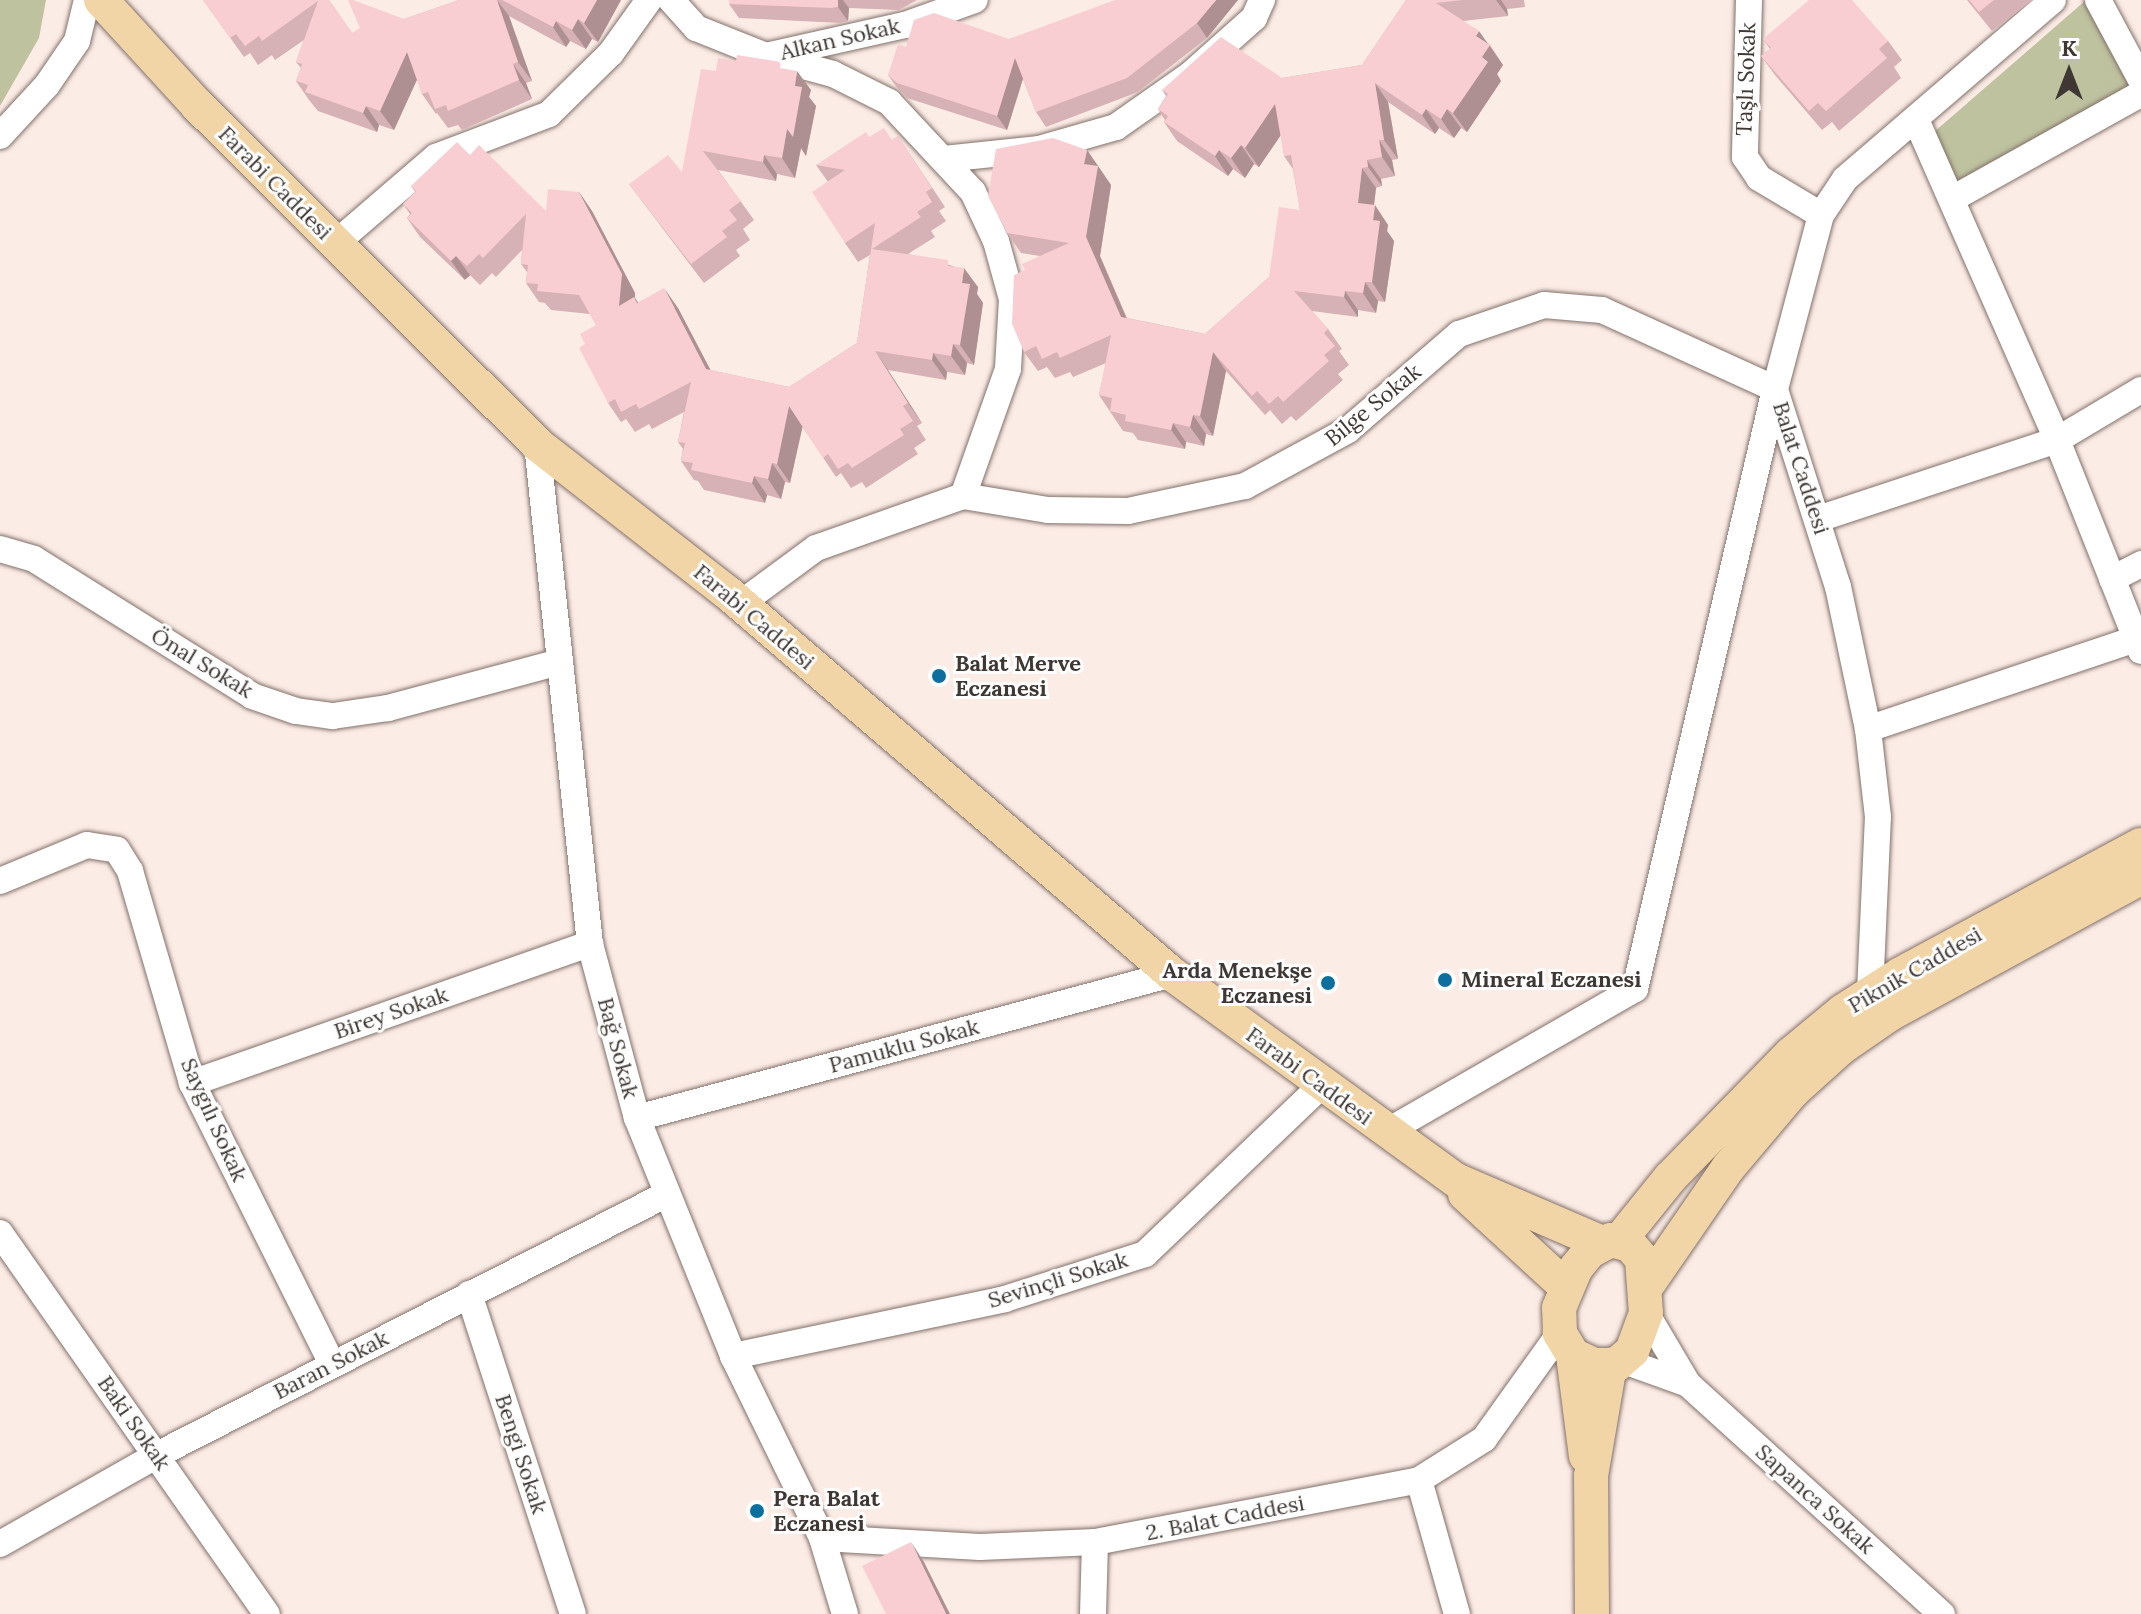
<!DOCTYPE html>
<meta charset="utf-8">
<style>
body{margin:0}
#map{position:relative;width:2141px;height:1614px;overflow:hidden;background:#fcece6;font-family:Lora,serif}
div>[style]{position:absolute}
[style*='--x']{left:calc(var(--x)*1px);top:calc(var(--y)*1px);width:calc(var(--w)*1px);rotate:calc(var(--a)*1deg)}
.green>*{inset:0;background:#bec29f}
.roads{filter:drop-shadow(0 0 2px #82716a) drop-shadow(0 0 2px #82716a)}
.minor>*{height:26px;margin:-13px;padding:0 13px;transform-origin:13px;border-radius:13px;background:#fff}
.major>*{height:34px;margin:-17px;padding:0 17px;transform-origin:17px;border-radius:17px;background:#f2d5a6}
.wall>*{inset:0;background:#d6b1b5}
.shaded-wall>*{inset:0;background:#ae9093;transform-origin:0 0}
.building>*{inset:0;background:#f9ced2}
.dots>*{width:22px;height:22px;translate:-50% -50%;box-sizing:border-box;border:4px solid #fdfdfd;border-radius:50%}
span{translate:-50% -50%;white-space:nowrap;text-align:center;line-height:1.15;-webkit-text-stroke:6px #fdfdfd;paint-order:stroke}
.street-label{font-size:22px;color:#3e3733}
.poi-label{font-size:22px;color:#3e3733;font-weight:700}
.left{translate:0 -50%;text-align:left}
.right{translate:-100% -50%;text-align:right}
.north{position:absolute;left:2029px;top:32px;width:80px;height:80px;-webkit-text-stroke:6px #fdfdfd;paint-order:stroke;rotate:0deg;font-size:22px;font-weight:700;line-height:32px;text-align:center;color:#3e3733}
.north::after{content:'';display:block;margin:auto;width:28px;height:36px;background:#3e3733;clip-path:polygon(50% 0,100% 100%,50% 72%,0 100%)}
</style>
<div id="map">
<div class="green">
<i style="clip-path:polygon(0 0,46px 0,39px 38px,0 106px)"></i>
<i style="clip-path:polygon(2086px 0,2138px 87px,1958px 189px,1934px 132px)"></i>
</div>
<div class="roads">
<div class="minor">
<i style="--x:671;--y:0;--w:38;--a:48"></i>
<i style="--x:696;--y:28;--w:75;--a:21.8"></i>
<i style="--x:766;--y:56;--w:142;--a:-12.6"></i>
<i style="--x:905;--y:25;--w:74;--a:-19.7"></i>
<i style="--x:1749;--y:0;--w:157;--a:91.5"></i>
<i style="--x:1745;--y:157;--w:25;--a:56"></i>
<i style="--x:1759;--y:178;--w:72;--a:30.8"></i>
<i style="--x:2098;--y:0;--w:91;--a:61.7"></i>
<i style="--x:766;--y:56;--w:69;--a:15"></i>
<i style="--x:833;--y:74;--w:63;--a:26.6"></i>
<i style="--x:889;--y:102;--w:123;--a:47"></i>
<i style="--x:973;--y:192;--w:54;--a:64.9"></i>
<i style="--x:996;--y:241;--w:60;--a:74.6"></i>
<i style="--x:1012;--y:299;--w:70;--a:93.3"></i>
<i style="--x:1008;--y:369;--w:135;--a:109.5"></i>
<i style="--x:1917;--y:122;--w:347;--a:66.2"></i>
<i style="--x:2057;--y:440;--w:227;--a:68.3"></i>
<i style="--x:0;--y:136;--w:69;--a:-47.3"></i>
<i style="--x:47;--y:85;--w:53;--a:-55.7"></i>
<i style="--x:77;--y:41;--w:42;--a:-76.3"></i>
<i style="--x:944;--y:159;--w:96;--a:-6"></i>
<i style="--x:1039;--y:149;--w:80;--a:-15.9"></i>
<i style="--x:1116;--y:127;--w:90;--a:-35.1"></i>
<i style="--x:1190;--y:75;--w:86;--a:-41.7"></i>
<i style="--x:1254;--y:18;--w:20;--a:-66"></i>
<i style="--x:1952;--y:199;--w:216;--a:-29.1"></i>
<i style="--x:336;--y:243;--w:132;--a:-40.7"></i>
<i style="--x:436;--y:157;--w:121;--a:-20.8"></i>
<i style="--x:549;--y:114;--w:87;--a:-44.5"></i>
<i style="--x:611;--y:53;--w:65;--a:-54.4"></i>
<i style="--x:537;--y:444;--w:503;--a:83.95"></i>
<i style="--x:590;--y:944;--w:180;--a:74.9"></i>
<i style="--x:637;--y:1118;--w:257;--a:68"></i>
<i style="--x:733;--y:1356;--w:203;--a:63.9"></i>
<i style="--x:822;--y:1538;--w:79;--a:73.2"></i>
<i style="--x:1818;--y:519;--w:252;--a:-18.3"></i>
<i style="--x:2057;--y:440;--w:98;--a:-30.8"></i>
<i style="--x:0;--y:549;--w:35;--a:16"></i>
<i style="--x:34;--y:559;--w:257;--a:32.1"></i>
<i style="--x:252;--y:696;--w:46;--a:18.8"></i>
<i style="--x:296;--y:711;--w:37;--a:8"></i>
<i style="--x:333;--y:716;--w:56;--a:-8.3"></i>
<i style="--x:388;--y:708;--w:178;--a:-15"></i>
<i style="--x:2112;--y:579;--w:33;--a:-27"></i>
<i style="--x:740;--y:604;--w:94;--a:-36.4"></i>
<i style="--x:816;--y:548;--w:156;--a:-19.5"></i>
<i style="--x:963;--y:496;--w:86;--a:9.4"></i>
<i style="--x:1048;--y:510;--w:80;--a:0.7"></i>
<i style="--x:1128;--y:511;--w:120;--a:-12.1"></i>
<i style="--x:1245;--y:486;--w:117;--a:-28.5"></i>
<i style="--x:1348;--y:430;--w:147;--a:-40.9"></i>
<i style="--x:1459;--y:334;--w:90;--a:-18.8"></i>
<i style="--x:1544;--y:305;--w:58;--a:4.9"></i>
<i style="--x:1602;--y:310;--w:190;--a:24.5"></i>
<i style="--x:1775;--y:389;--w:616;--a:103.13"></i>
<i style="--x:1635;--y:989;--w:287;--a:150.1"></i>
<i style="--x:1868;--y:729;--w:283;--a:-18.6"></i>
<i style="--x:0;--y:881;--w:94;--a:-22.5"></i>
<i style="--x:87;--y:845;--w:30;--a:9"></i>
<i style="--x:117;--y:850;--w:25;--a:58"></i>
<i style="--x:130;--y:871;--w:221;--a:73.7"></i>
<i style="--x:192;--y:1083;--w:314;--a:63.5"></i>
<i style="--x:1870;--y:992;--w:175;--a:-87.4"></i>
<i style="--x:1878;--y:817;--w:89;--a:-96.5"></i>
<i style="--x:1868;--y:729;--w:145;--a:-101.9"></i>
<i style="--x:1838;--y:587;--w:208;--a:-107.7"></i>
<i style="--x:1775;--y:389;--w:180;--a:-75.2"></i>
<i style="--x:1821;--y:215;--w:43;--a:-56.3"></i>
<i style="--x:1845;--y:179;--w:274;--a:-40.7"></i>
<i style="--x:192;--y:1083;--w:422;--a:-19.3"></i>
<i style="--x:637;--y:1118;--w:554;--a:-15.06"></i>
<i style="--x:0;--y:1233;--w:465;--a:55"></i>
<i style="--x:469;--y:1294;--w:336;--a:72"></i>
<i style="--x:1646;--y:1313;--w:82;--a:59.4"></i>
<i style="--x:1688;--y:1384;--w:343;--a:42.2"></i>
<i style="--x:733;--y:1356;--w:278;--a:-11.8"></i>
<i style="--x:1005;--y:1299;--w:147;--a:-17.8"></i>
<i style="--x:1145;--y:1254;--w:245;--a:-43.7"></i>
<i style="--x:1621;--y:1360;--w:71;--a:19.7"></i>
<i style="--x:1419;--y:1480;--w:139;--a:74.2"></i>
<i style="--x:822;--y:1538;--w:158;--a:3.3"></i>
<i style="--x:980;--y:1547;--w:115;--a:-2.5"></i>
<i style="--x:1095;--y:1542;--w:330;--a:-10.8"></i>
<i style="--x:1419;--y:1480;--w:77;--a:-32.2"></i>
<i style="--x:1484;--y:1439;--w:130;--a:-54.4"></i>
<i style="--x:0;--y:1544;--w:180;--a:-29.5"></i>
<i style="--x:157;--y:1455;--w:573;--a:-27.1"></i>
<i style="--x:1093;--y:1614;--w:72;--a:-88.4"></i>
</div>
<div class="major">
<i style="--x:101;--y:0;--w:144;--a:47.5"></i>
<i style="--x:198;--y:106;--w:479;--a:44.9"></i>
<i style="--x:537;--y:444;--w:242;--a:38"></i>
<i style="--x:728;--y:593;--w:585;--a:40.63"></i>
<i style="--x:1172;--y:974;--w:351;--a:36"></i>
<i style="--x:1456;--y:1180;--w:159;--a:23.3"></i>
<i style="--x:1465;--y:1194;--w:136;--a:42.6"></i>
<i style="--x:1611;--y:1240;--w:20;--a:15"></i>
<i style="--x:1630;--y:1245;--w:18;--a:49"></i>
<i style="--x:1642;--y:1259;--w:54;--a:85.8"></i>
<i style="--x:1646;--y:1313;--w:40;--a:110.2"></i>
<i style="--x:1632;--y:1351;--w:21;--a:139"></i>
<i style="--x:1616;--y:1365;--w:22;--a:180"></i>
<i style="--x:1594;--y:1365;--w:23;--a:-155"></i>
<i style="--x:1573;--y:1355;--w:26;--a:-121"></i>
<i style="--x:1560;--y:1333;--w:25;--a:-92"></i>
<i style="--x:1559;--y:1308;--w:43;--a:-67"></i>
<i style="--x:1576;--y:1268;--w:21;--a:-51"></i>
<i style="--x:1589;--y:1252;--w:25;--a:-29"></i>
<i style="--x:1620;--y:1240;--w:80;--a:-51.1"></i>
<i style="--x:1670;--y:1178;--w:173;--a:-45.7"></i>
<i style="--x:1791;--y:1054;--w:67;--a:-39.6"></i>
<i style="--x:1843;--y:1011;--w:69;--a:-32.5"></i>
<i style="--x:1901;--y:974;--w:272;--a:-28.3"></i>
<i style="--x:1648;--y:1284;--w:141;--a:-55.4"></i>
<i style="--x:1728;--y:1168;--w:101;--a:-49.8"></i>
<i style="--x:1793;--y:1091;--w:66;--a:-41.9"></i>
<i style="--x:1842;--y:1047;--w:58;--a:-34.5"></i>
<i style="--x:1890;--y:1014;--w:285;--a:-28.5"></i>
<i style="--x:1573;--y:1355;--w:102;--a:82.7"></i>
<i style="--x:1592;--y:1614;--w:138;--a:-90.4"></i>
<i style="--x:1591;--y:1476;--w:113;--a:-80.3"></i>
</div>
</div>
<div class="wall">
<i style="clip-path:polygon(203px 0,329px 0,352px 33px,404px 19px,459px 0,621px 0,598px 42px,592px 39px,586px 49px,570px 41px,566px 47px,509px 16px,532px 81px,526px 83px,532px 99px,462px 130px,458px 125px,448px 128px,437px 113px,436px 114px,422px 94px,417px 79px,394px 130px,379px 125px,377px 132px,318px 111px,309px 100px,296px 81px,301px 68px,296px 62px,304px 40px,275px 60px,272px 55px,258px 65px,250px 53px,244px 57px)"></i>
<i style="clip-path:polygon(729px 0,917px 0,899px 10px,849px 8px,848px 21px,841px 23px,739px 18px,729px 4px)"></i>
<i style="clip-path:polygon(1238px 0,1207px 38px,1138px 92px,1046px 127px,1036px 112px,1023px 79px,1007px 130px,907px 98px,898px 89px,888px 75px,906px 47px,1009px 39px)"></i>
<i style="clip-path:polygon(1406px 0,1524px 0,1525px 7px,1507px 9px,1508px 16px,1463px 21px,1490px 45px,1503px 65px,1497px 74px,1501px 81px,1467px 132px,1461px 128px,1454px 138px,1439px 128px,1435px 134px,1388px 102px,1398px 159px,1392px 160px,1395px 176px,1381px 179px,1382px 186px,1376px 188px,1374px 205px,1388px 225px,1387px 231px,1394px 241px,1385px 302px,1378px 301px,1376px 313px,1358px 310px,1358px 317px,1312px 311px,1328px 329px,1342px 349px,1339px 351px,1349px 365px,1338px 374px,1343px 380px,1296px 421px,1291px 416px,1282px 424px,1270px 410px,1265px 415px,1226px 371px,1213px 436px,1206px 434px,1204px 446px,1186px 442px,1185px 449px,1138px 440px,1133px 433px,1123px 431px,1099px 395px,1106px 363px,1073px 377px,1070px 372px,1055px 378px,1047px 367px,1038px 371px,1024px 352px,1025px 270px,1040px 256px,1021px 253px,1007px 233px,1087px 150px,1111px 185px,1100px 256px,1127px 318px,1205px 334px,1269px 277px,1300px 210px,1293px 169px,1284px 156px,1281px 135px,1259px 167px,1254px 164px,1245px 178px,1233px 169px,1228px 176px,1177px 141px,1164px 122px,1165px 120px,1158px 109px,1166px 96px,1162px 90px,1282px 78px,1362px 65px)"></i>
<i style="clip-path:polygon(1967px 0,2033px 0,1992px 31px)"></i>
<i style="clip-path:polygon(1763px 39px,1888px 41px,1902px 60px,1894px 67px,1901px 78px,1839px 131px,1832px 122px,1822px 130px,1775px 75px,1761px 56px,1770px 49px)"></i>
<i style="clip-path:polygon(786px 69px,811px 90px,809px 97px,816px 106px,806px 156px,801px 148px,795px 178px,777px 174px,776px 181px,718px 170px,754px 220px,743px 229px,750px 240px,736px 250px,740px 256px,704px 283px,629px 184px,682px 172px)"></i>
<i style="clip-path:polygon(898px 136px,945px 207px,939px 211px,946px 221px,931px 231px,935px 237px,908px 254px,953px 266px,978px 287px,977px 294px,983px 303px,974px 365px,967px 363px,965px 375px,947px 372px,946px 380px,888px 370px,922px 423px,917px 426px,926px 440px,914px 448px,918px 454px,866px 488px,862px 482px,851px 488px,841px 473px,836px 477px,802px 426px,790px 483px,785px 482px,781px 499px,767px 495px,765px 503px,704px 490px,698px 481px,694px 480px,681px 461px,683px 449px,678px 442px,684px 412px,652px 429px,649px 424px,635px 432px,626px 419px,621px 422px,608px 403px,585px 344px,596px 325px,590px 314px,551px 310px,545px 303px,539px 302px,526px 283px,527px 272px,521px 264px,522px 250px,496px 277px,492px 273px,480px 285px,470px 275px,465px 280px,420px 237px,407px 218px,410px 214px,403px 204px,415px 192px,411px 186px,470px 155px,546px 211px,579px 192px,592px 211px,635px 293px,635px 298px,638px 303px,678px 308px,710px 370px,789px 387px,857px 343px,870px 255px,858px 262px,845px 243px,828px 182px,816px 165px,869px 137px,892px 140px)"></i>
</div>
<div class="shaded-wall">
<i style="clip-path:polygon(497px 0,509px 16px,532px 81px,518px 62px)"></i>
<i style="clip-path:polygon(597px 0,621px 0,598px 42px,584px 23px)"></i>
<i style="clip-path:polygon(838px 0,843px 0,849px 8px,848px 21px,838px 7px)"></i>
<i style="clip-path:polygon(1216px 0,1238px 0,1207px 38px,1197px 23px)"></i>
<i style="clip-path:polygon(1496px 0,1501px 0,1507px 9px,1508px 16px)"></i>
<i style="clip-path:polygon(578px 19px,592px 39px,586px 49px,572px 30px)"></i>
<i style="clip-path:polygon(556px 21px,570px 41px,566px 47px,553px 27px)"></i>
<i style="clip-path:polygon(1479px 31px,1503px 65px,1497px 74px,1501px 81px,1467px 132px,1453px 113px,1482px 57px,1476px 36px)"></i>
<i style="clip-path:polygon(407px 52px,421px 71px,394px 130px,380px 111px)"></i>
<i style="clip-path:polygon(1015px 58px,1025px 72px,1007px 130px,997px 116px)"></i>
<i style="clip-path:polygon(513px 64px,526px 83px,532px 99px,519px 80px)"></i>
<i style="clip-path:polygon(797px 71px,811px 90px,809px 97px,816px 106px,806px 156px,801px 148px,795px 178px,782px 158px)"></i>
<i style="clip-path:polygon(1375px 83px,1388px 102px,1398px 159px,1384px 140px)"></i>
<i style="clip-path:polygon(1275px 104px,1289px 123px,1259px 167px,1245px 148px)"></i>
<i style="clip-path:polygon(366px 106px,379px 125px,377px 132px,363px 113px)"></i>
<i style="clip-path:polygon(1426px 109px,1439px 128px,1435px 134px,1422px 115px)"></i>
<i style="clip-path:polygon(1447px 109px,1461px 128px,1454px 138px,1441px 119px)"></i>
<i style="clip-path:polygon(1379px 140px,1392px 160px,1395px 176px,1382px 157px)"></i>
<i style="clip-path:polygon(1241px 145px,1254px 164px,1245px 178px,1231px 158px)"></i>
<i style="clip-path:polygon(1087px 150px,1111px 185px,1100px 256px,1134px 336px,1121px 317px,1086px 237px,1084px 164px)"></i>
<i style="clip-path:polygon(1219px 150px,1233px 169px,1228px 176px,1215px 156px)"></i>
<i style="clip-path:polygon(764px 155px,777px 174px,776px 181px,763px 162px)"></i>
<i style="clip-path:polygon(1367px 160px,1381px 179px,1382px 186px,1368px 167px)"></i>
<i style="clip-path:polygon(1362px 168px,1376px 188px,1372px 222px,1358px 203px)"></i>
<i style="clip-path:polygon(579px 192px,592px 211px,635px 293px,635px 298px,648px 317px,619px 306px)"></i>
<i style="clip-path:polygon(1375px 205px,1388px 225px,1387px 231px,1394px 241px,1385px 302px,1372px 282px,1373px 220px)"></i>
<i style="left:456px;top:256px;width:24px;height:7px;rotate:54deg"></i>
<i style="clip-path:polygon(964px 268px,978px 287px,977px 294px,983px 303px,974px 365px,960px 345px,962px 283px)"></i>
<i style="clip-path:polygon(1365px 282px,1378px 301px,1376px 313px,1363px 293px)"></i>
<i style="clip-path:polygon(664px 288px,678px 308px,720px 388px,706px 369px)"></i>
<i style="clip-path:polygon(1345px 291px,1358px 310px,1358px 317px,1344px 297px)"></i>
<i style="clip-path:polygon(953px 344px,967px 363px,965px 375px,951px 356px)"></i>
<i style="clip-path:polygon(875px 351px,888px 370px,922px 423px,908px 403px)"></i>
<i style="clip-path:polygon(1213px 352px,1226px 371px,1213px 436px,1200px 416px)"></i>
<i style="clip-path:polygon(933px 353px,947px 372px,946px 380px,932px 360px)"></i>
<i style="clip-path:polygon(789px 406px,803px 425px,790px 483px,777px 464px)"></i>
<i style="clip-path:polygon(1193px 415px,1206px 434px,1204px 446px,1190px 427px)"></i>
<i style="clip-path:polygon(1173px 423px,1186px 442px,1185px 449px,1171px 430px)"></i>
<i style="clip-path:polygon(772px 463px,785px 482px,781px 499px,768px 479px)"></i>
<i style="clip-path:polygon(754px 476px,767px 495px,765px 503px,752px 483px)"></i>
<i style="clip-path:polygon(911px 1542px,924px 1562px,950px 1614px,946px 1614px)"></i>
</div>
<div class="building">
<i style="clip-path:polygon(203px 0,329px 0,352px 33px,360px 28px,348px 0,353px 0,404px 19px,459px 0,497px 0,518px 62px,513px 64px,519px 80px,448px 111px,446px 105px,435px 109px,428px 92px,422px 94px,407px 52px,380px 111px,366px 106px,363px 113px,305px 92px,308px 85px,296px 81px,302px 64px,296px 62px,318px 1px,262px 41px,259px 36px,245px 46px,236px 34px,230px 38px)"></i>
<i style="clip-path:polygon(502px 0,597px 0,584px 23px,578px 19px,572px 30px,556px 21px,553px 27px)"></i>
<i style="clip-path:polygon(729px 0,838px 0,838px 7px,831px 8px,729px 4px)"></i>
<i style="clip-path:polygon(1115px 0,1216px 0,1197px 23px,1127px 78px,1036px 112px,1015px 58px,997px 116px,897px 83px,888px 75px,898px 44px,906px 47px,914px 20px,934px 13px,1009px 39px)"></i>
<i style="clip-path:polygon(1406px 0,1463px 0,1436px 3px,1479px 31px,1476px 36px,1490px 45px,1482px 57px,1488px 62px,1453px 113px,1447px 109px,1441px 119px,1426px 109px,1422px 115px,1375px 83px,1384px 140px,1379px 140px,1382px 157px,1367px 160px,1368px 167px,1362px 168px,1358px 203px,1375px 205px,1373px 220px,1380px 221px,1372px 282px,1365px 282px,1363px 293px,1345px 291px,1344px 297px,1294px 291px,1328px 329px,1324px 333px,1335px 346px,1324px 355px,1329px 361px,1283px 402px,1278px 396px,1269px 404px,1257px 391px,1252px 396px,1213px 352px,1200px 416px,1193px 415px,1190px 427px,1173px 423px,1171px 430px,1125px 421px,1126px 415px,1110px 411px,1112px 398px,1099px 395px,1111px 335px,1060px 358px,1057px 352px,1042px 359px,1036px 346px,1024px 352px,1012px 324px,1014px 275px,1025px 270px,1022px 264px,1069px 243px,1007px 233px,988px 196px,996px 149px,1053px 138px,1087px 150px,1084px 164px,1098px 166px,1086px 237px,1121px 317px,1205px 334px,1269px 277px,1279px 207px,1300px 210px,1291px 155px,1284px 156px,1275px 104px,1245px 148px,1241px 145px,1231px 158px,1219px 150px,1215px 156px,1164px 122px,1168px 116px,1158px 109px,1168px 94px,1162px 90px,1221px 37px,1282px 78px,1362px 65px)"></i>
<i style="clip-path:polygon(1809px 0,1852px 0,1888px 41px,1879px 49px,1887px 58px,1826px 111px,1818px 103px,1809px 111px,1761px 56px,1771px 48px,1763px 39px)"></i>
<i style="clip-path:polygon(1969px 0,1994px 0,1979px 12px)"></i>
<i style="clip-path:polygon(737px 55px,781px 62px,780px 68px,797px 71px,795px 86px,802px 87px,793px 137px,787px 129px,782px 158px,764px 155px,763px 162px,703px 151px,741px 201px,729px 210px,737px 220px,722px 231px,727px 237px,691px 264px,629px 184px,668px 155px,682px 172px,701px 69px,716px 71px,718px 58px,736px 61px)"></i>
<i style="clip-path:polygon(884px 128px,892px 140px,898px 136px,932px 188px,926px 192px,932px 202px,917px 212px,921px 217px,872px 249px,948px 260px,948px 266px,964px 268px,962px 283px,970px 284px,960px 345px,953px 344px,951px 356px,933px 353px,932px 360px,875px 351px,908px 403px,903px 406px,913px 421px,900px 429px,904px 435px,852px 468px,848px 463px,838px 469px,828px 454px,823px 458px,789px 406px,777px 464px,772px 463px,768px 479px,754px 476px,752px 483px,691px 470px,693px 463px,681px 461px,685px 443px,678px 442px,691px 382px,639px 409px,636px 404px,621px 412px,615px 399px,608px 403px,579px 348px,585px 344px,580px 334px,596px 325px,579px 295px,537px 291px,538px 284px,526px 283px,528px 265px,521px 264px,526px 214px,483px 258px,479px 254px,467px 266px,456px 256px,451px 261px,407px 218px,412px 213px,403px 204px,416px 191px,411px 186px,457px 142px,470px 155px,479px 145px,546px 211px,548px 189px,579px 192px,622px 274px,619px 306px,634px 297px,637px 303px,664px 288px,706px 369px,789px 387px,857px 343px,875px 223px,845px 243px,812px 192px,845px 170px,816px 165px,866px 132px,869px 137px)"></i>
<i style="clip-path:polygon(911px 1542px,946px 1614px,886px 1614px,862px 1566px)"></i>
</div>
<div class="dots">
<i style="left:939px;top:676px;background:#0d6f9d"></i>
<i style="left:1445px;top:980px;background:#0d6f9d"></i>
<i style="left:1328px;top:983px;background:#0d6f9d"></i>
<i style="left:757px;top:1511px;background:#0d6f9d"></i>
</div>
<div class="street-label">
<span style="left:840px;top:39px;rotate:-13deg">Alkan Sokak</span>
<span style="left:1746px;top:79px;rotate:-88deg">Taşlı Sokak</span>
<span style="left:275px;top:183px;rotate:45deg">Farabi Caddesi</span>
<span style="left:1373px;top:405px;rotate:-39deg">Bilge Sokak</span>
<span style="left:1801px;top:468px;rotate:72deg">Balat Caddesi</span>
<span style="left:754px;top:617px;rotate:40deg">Farabi Caddesi</span>
<span style="left:202px;top:663px;rotate:31deg">Önal Sokak</span>
<span style="left:1915px;top:970px;rotate:-30deg">Piknik Caddesi</span>
<span style="left:391px;top:1013px;rotate:-19deg">Birey Sokak</span>
<span style="left:904px;top:1046px;rotate:-15deg">Pamuklu Sokak</span>
<span style="left:618px;top:1048px;rotate:75deg">Bağ Sokak</span>
<span style="left:1309px;top:1076px;rotate:36deg">Farabi Caddesi</span>
<span style="left:214px;top:1120px;rotate:66deg">Saygılı Sokak</span>
<span style="left:1058px;top:1280px;rotate:-17deg">Sevinçli Sokak</span>
<span style="left:331px;top:1365px;rotate:-27deg">Baran Sokak</span>
<span style="left:134px;top:1423px;rotate:55deg">Baki Sokak</span>
<span style="left:521px;top:1454px;rotate:72deg">Bengi Sokak</span>
<span style="left:1815px;top:1499px;rotate:42deg">Sapanca Sokak</span>
<span style="left:1225px;top:1518px;rotate:-11deg">2. Balat Caddesi</span>
</div>
<div class="poi-label">
<span class="left" style="left:955px;top:676px">Balat Merve<br>Eczanesi</span>
<span class="right" style="left:1312px;top:983px">Arda Menekşe<br>Eczanesi</span>
<span class="left" style="left:1461px;top:980px">Mineral Eczanesi</span>
<span class="left" style="left:773px;top:1511px">Pera Balat<br>Eczanesi</span>
</div>
<div class="north">K</div>
</div>
